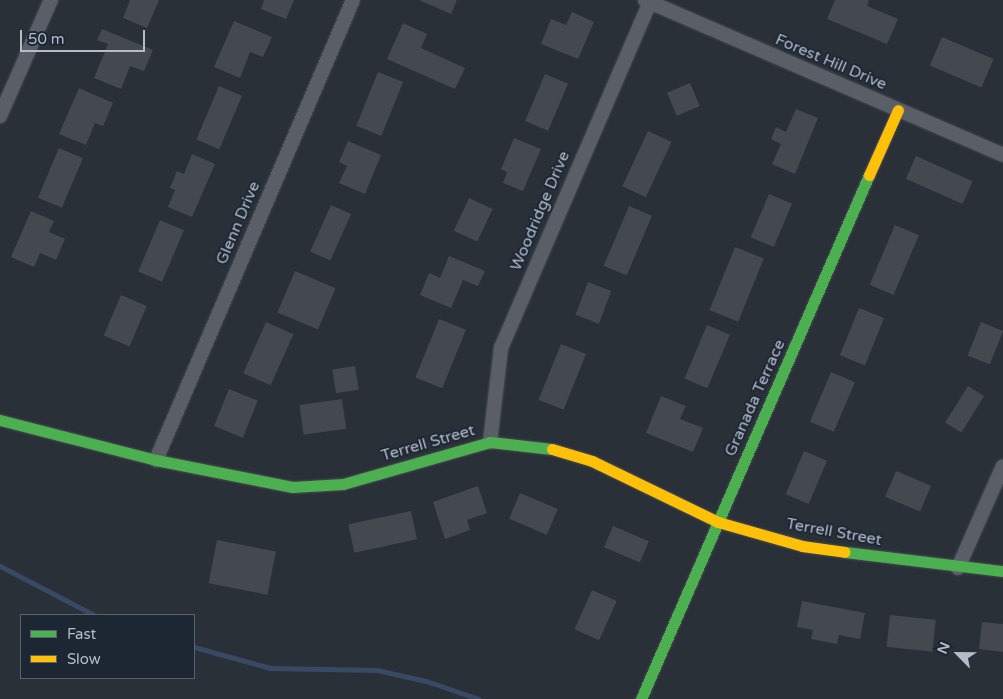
<!DOCTYPE html>
<style>
body{margin:0}
#map{position:relative;width:1003px;height:699px;overflow:hidden;background:#2a3038;font-family:"Varela Round",sans-serif}
div>[style]{position:absolute}
[style*='--x']{left:calc(var(--x)*1px);top:calc(var(--y)*1px);width:calc(var(--w)*1px);rotate:calc(var(--a)*1deg)}
.stream>*{height:5px;margin:-2.5px;padding:0 2.5px;transform-origin:2.5px;border-radius:2.5px;background:#384963}
.building>*{inset:0;background:#444950;transform-origin:0 0}
.roads{filter:drop-shadow(0 0 1px #484c53) drop-shadow(0 0 1px #484c53)}
.street>*{height:14px;margin:-7px;padding:0 7px;transform-origin:7px;border-radius:7px;background:#5a5e66}
.fast>*{height:11px;margin:-5.5px;padding:0 5.5px;transform-origin:5.5px;border-radius:5.5px;background:#4caf50}
.slow>*{height:11px;margin:-5.5px;padding:0 5.5px;transform-origin:5.5px;border-radius:5.5px;background:#ffc107}
span{translate:-50% -50%;white-space:nowrap;text-align:center;line-height:1.15;-webkit-text-stroke:4px #1d2633;paint-order:stroke}
.street-label{font-size:16px;color:#b4bcc9}
.legend{position:absolute;left:20px;top:614px;width:175px;height:65px;box-sizing:border-box;background:#1d2633;border:1px solid #59626f;margin:0;padding:6px 9px;list-style:none;font-size:15px;color:#b4bcc9}
.legend li{display:flex;align-items:center;gap:10px;height:25px}
.legend b{width:25px;border:1px solid #59626f}
.north{position:absolute;left:933px;top:629px;width:50px;height:50px;-webkit-text-stroke:4px #1d2633;paint-order:stroke;rotate:293deg;font-size:14px;font-weight:700;line-height:20px;text-align:center;color:#b4bcc9}
.north::after{content:'';display:block;margin:auto;width:18px;height:22px;background:#b4bcc9;clip-path:polygon(50% 0,100% 100%,50% 72%,0 100%)}
.scale{position:absolute;left:20px;top:30px;width:125px;height:22px;box-sizing:border-box;border:2px solid #b4bcc9;border-top:0;padding-left:6px;font-size:15px;line-height:18px;white-space:nowrap;color:#b4bcc9;-webkit-text-stroke:4px #1d2633;paint-order:stroke}
</style>
<div id="map">
<div class="stream">
<i style="--x:0;--y:566;--w:106;--a:27.5"></i>
<i style="--x:194;--y:647;--w:79;--a:15.4"></i>
<i style="--x:270;--y:668;--w:107;--a:1.1"></i>
<i style="--x:377;--y:670;--w:50;--a:12.7"></i>
<i style="--x:426;--y:681;--w:56;--a:18.8"></i>
</div>
<div class="building">
<i style="clip-path:polygon(130px 0,159px 0,147px 28px,123px 18px)"></i>
<i style="clip-path:polygon(264px 0,294px 0,286px 19px,261px 9px)"></i>
<i style="clip-path:polygon(419px 0,457px 0,451px 14px)"></i>
<i style="clip-path:polygon(835px 0,869px 0,867px 6px,898px 19px,887px 44px,827px 19px)"></i>
<i style="clip-path:polygon(572px 12px,594px 22px,578px 59px,541px 44px,551px 19px,566px 25px)"></i>
<i style="clip-path:polygon(234px 21px,272px 37px,263px 57px,250px 52px,240px 78px,214px 67px)"></i>
<i style="clip-path:polygon(403px 23px,427px 34px,421px 48px,465px 68px,455px 89px,387px 59px)"></i>
<i style="clip-path:polygon(102px 29px,153px 50px,144px 71px,130px 66px,121px 89px,94px 78px,108px 44px,97px 40px)"></i>
<i style="left:942px;top:37px;width:56px;height:31px;rotate:23deg"></i>
<i style="left:378px;top:72px;width:27px;height:58px;rotate:22deg"></i>
<i style="left:545px;top:74px;width:25px;height:51px;rotate:23deg"></i>
<i style="left:690px;top:83px;width:25px;height:25px;rotate:67deg"></i>
<i style="left:219px;top:86px;width:25px;height:58px;rotate:23deg"></i>
<i style="clip-path:polygon(79px 88px,113px 103px,103px 126px,95px 123px,86px 145px,59px 134px)"></i>
<i style="clip-path:polygon(796px 109px,818px 118px,795px 174px,772px 164px,781px 144px,771px 139px,776px 127px,786px 132px)"></i>
<i style="left:648px;top:131px;width:26px;height:61px;rotate:25deg"></i>
<i style="clip-path:polygon(514px 138px,541px 149px,523px 191px,503px 183px,507px 172px,501px 169px)"></i>
<i style="clip-path:polygon(348px 141px,381px 155px,365px 194px,339px 183px,347px 166px,339px 162px)"></i>
<i style="left:59px;top:148px;width:26px;height:54px;rotate:23deg"></i>
<i style="clip-path:polygon(192px 154px,215px 164px,192px 217px,168px 207px,175px 190px,170px 188px,177px 171px,184px 174px)"></i>
<i style="left:916px;top:156px;width:62px;height:25px;rotate:24deg"></i>
<i style="left:769px;top:194px;width:25px;height:47px;rotate:23deg"></i>
<i style="left:469px;top:198px;width:26px;height:36px;rotate:25deg"></i>
<i style="left:331px;top:205px;width:22px;height:51px;rotate:24deg"></i>
<i style="left:629px;top:206px;width:25px;height:65px;rotate:23deg"></i>
<i style="clip-path:polygon(31px 211px,54px 221px,49px 232px,65px 239px,56px 260px,40px 253px,34px 267px,11px 257px)"></i>
<i style="left:160px;top:220px;width:26px;height:56px;rotate:23deg"></i>
<i style="left:895px;top:225px;width:26px;height:65px;rotate:23deg"></i>
<i style="left:735px;top:247px;width:31px;height:68px;rotate:22deg"></i>
<i style="clip-path:polygon(449px 256px,485px 271px,478px 286px,463px 280px,451px 308px,420px 295px,429px 273px,440px 278px)"></i>
<i style="left:295px;top:271px;width:44px;height:45px;rotate:23deg"></i>
<i style="left:588px;top:282px;width:25px;height:35px;rotate:21deg"></i>
<i style="left:121px;top:295px;width:28px;height:44px;rotate:23deg"></i>
<i style="left:859px;top:308px;width:27px;height:51px;rotate:22deg"></i>
<i style="left:439px;top:319px;width:29px;height:63px;rotate:22deg"></i>
<i style="left:266px;top:322px;width:30px;height:56px;rotate:24deg"></i>
<i style="left:981px;top:322px;width:24px;height:36px;rotate:22deg"></i>
<i style="left:707px;top:325px;width:25px;height:58px;rotate:23deg"></i>
<i style="left:561px;top:344px;width:27px;height:60px;rotate:22deg"></i>
<i style="left:355px;top:366px;width:24px;height:23px;rotate:81deg"></i>
<i style="left:831px;top:372px;width:26px;height:54px;rotate:23deg"></i>
<i style="left:968px;top:386px;width:19px;height:43px;rotate:32deg"></i>
<i style="left:229px;top:389px;width:31px;height:40px;rotate:22deg"></i>
<i style="clip-path:polygon(661px 396px,686px 406px,680px 419px,703px 428px,693px 452px,646px 433px)"></i>
<i style="left:342px;top:399px;width:30px;height:43px;rotate:82deg"></i>
<i style="left:804px;top:451px;width:25px;height:47px;rotate:23deg"></i>
<i style="left:896px;top:471px;width:38px;height:28px;rotate:23deg"></i>
<i style="clip-path:polygon(478px 486px,487px 513px,467px 520px,470px 530px,445px 539px,433px 502px)"></i>
<i style="left:520px;top:493px;width:41px;height:28px;rotate:23deg"></i>
<i style="left:411px;top:511px;width:29px;height:64px;rotate:78deg"></i>
<i style="left:613px;top:526px;width:39px;height:23px;rotate:23deg"></i>
<i style="left:217px;top:540px;width:60px;height:44px;rotate:11deg"></i>
<i style="left:592px;top:590px;width:27px;height:43px;rotate:24deg"></i>
<i style="clip-path:polygon(802px 601px,865px 613px,860px 639px,839px 635px,837px 644px,811px 639px,813px 630px,797px 627px)"></i>
<i style="left:890px;top:615px;width:46px;height:32px;rotate:6deg"></i>
<i style="clip-path:polygon(982px 622px,1003px 624px,1003px 652px,979px 649px)"></i>
</div>
<div class="roads">
<div class="street">
<i style="--x:645;--y:0;--w:390;--a:23.4"></i>
<i style="--x:0;--y:116;--w:127;--a:-66.3"></i>
<i style="--x:490;--y:442;--w:95;--a:-83.3"></i>
<i style="--x:501;--y:348;--w:377;--a:-66.7"></i>
<i style="--x:156;--y:460;--w:500;--a:-66.82"></i>
<i style="--x:958;--y:568;--w:111;--a:-66.2"></i>
</div>
<div class="fast">
<i style="--x:0;--y:420;--w:161;--a:14.4"></i>
<i style="--x:156;--y:460;--w:139;--a:11.2"></i>
<i style="--x:292;--y:487;--w:51;--a:-3.4"></i>
<i style="--x:343;--y:484;--w:153;--a:-15.9"></i>
<i style="--x:490;--y:442;--w:62;--a:6.4"></i>
<i style="--x:845;--y:552;--w:159;--a:6.9"></i>
<i style="--x:641;--y:699;--w:571;--a:-66.49"></i>
</div>
<div class="slow">
<i style="--x:869;--y:175;--w:71;--a:-66"></i>
<i style="--x:552;--y:449;--w:42;--a:16.7"></i>
<i style="--x:592;--y:461;--w:140;--a:25.8"></i>
<i style="--x:718;--y:522;--w:87;--a:15.9"></i>
<i style="--x:802;--y:546;--w:43;--a:7.9"></i>
</div>
</div>
<div class="street-label">
<span style="left:831px;top:62px;rotate:23deg">Forest Hill Drive</span>
<span style="left:540px;top:211px;rotate:-67deg">Woodridge Drive</span>
<span style="left:238px;top:223px;rotate:-67deg">Glenn Drive</span>
<span style="left:755px;top:398px;rotate:-66deg">Granada Terrace</span>
<span style="left:428px;top:443px;rotate:-16deg">Terrell Street</span>
<span style="left:834px;top:532px;rotate:10deg">Terrell Street</span>
</div>
<ul class="legend">
<li><b style="height:6px;background:#4caf50"></b>Fast</li>
<li><b style="height:6px;background:#ffc107"></b>Slow</li>
</ul>
<div class="north">N</div>
<div class="scale">50 m</div>
</div>
